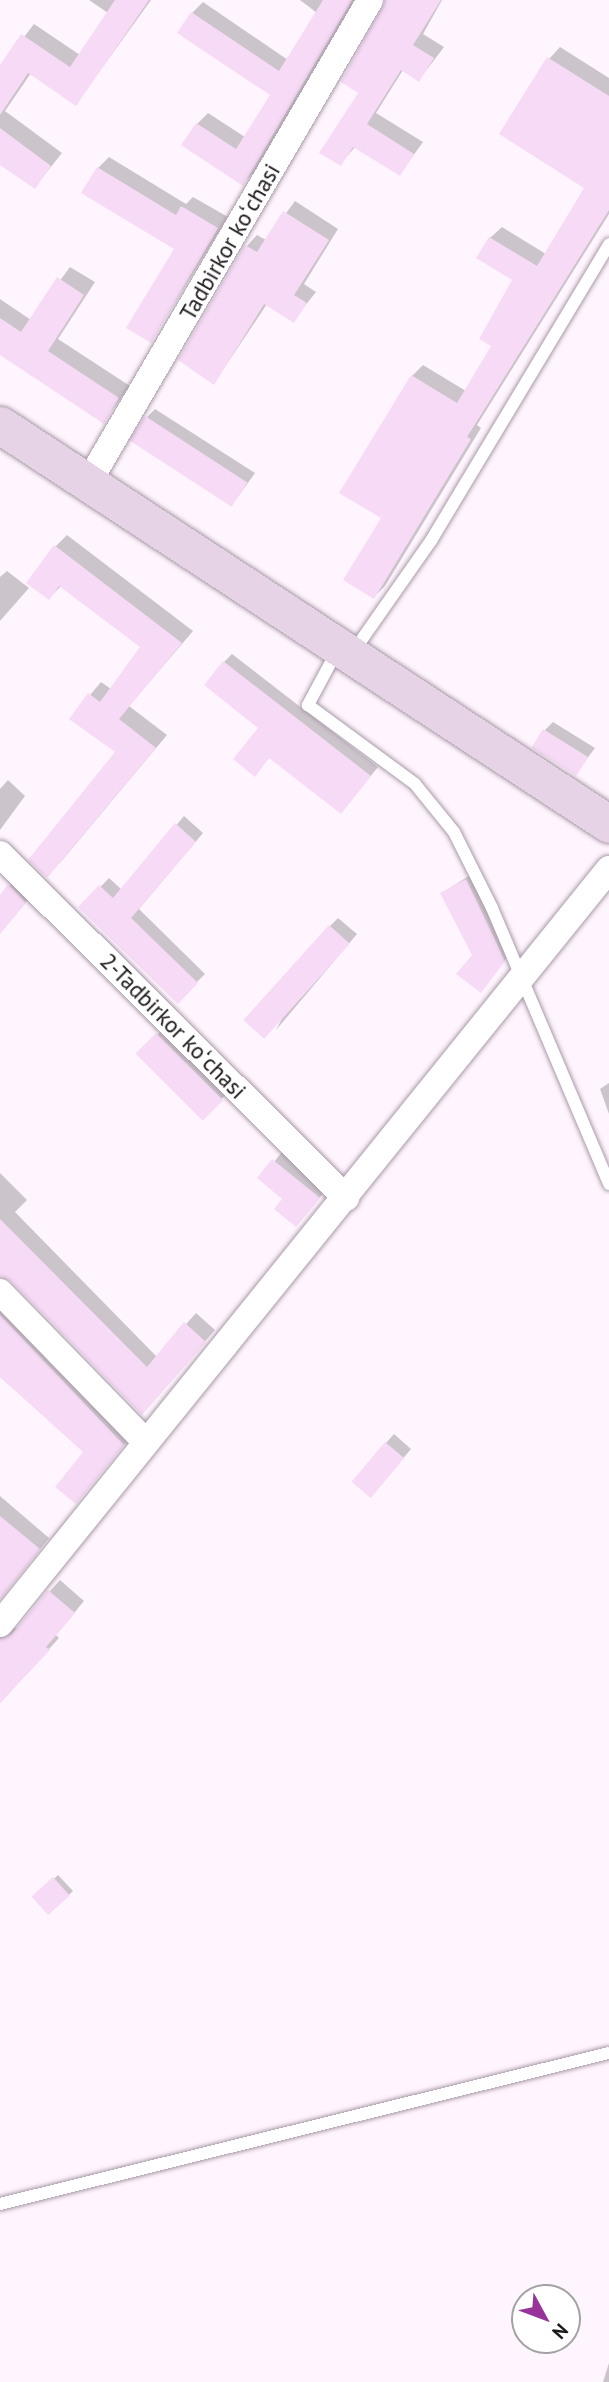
<!DOCTYPE html>
<meta charset="utf-8">
<style>
body{margin:0}
#map{position:relative;width:609px;height:2382px;overflow:hidden;background:#fff5fe;font-family:"PT Sans",sans-serif}
div>[style]{position:absolute}
[style*='--x']{left:calc(var(--x)*1px);top:calc(var(--y)*1px);width:calc(var(--w)*1px);rotate:calc(var(--a)*1deg)}
.shadow>*{inset:0;background:#0003;transform-origin:0 0}
.building>*{inset:0;background:#f7daf6;transform-origin:0 0}
.roads{filter:drop-shadow(0 0 2px #a89aa8) drop-shadow(0 0 2px #a89aa8)}
.service>*{height:12px;margin:-6px;padding:0 6px;transform-origin:6px;border-radius:6px;background:#fff}
.minor>*{height:26px;margin:-13px;padding:0 13px;transform-origin:13px;border-radius:13px;background:#fff}
.secondary>*{height:37px;margin:-18.5px;padding:0 18.5px;transform-origin:18.5px;border-radius:18.5px;background:#e6d3e6}
span{translate:-50% -50%;white-space:nowrap;text-align:center;line-height:1.15;-webkit-text-stroke:6px #fff;paint-order:stroke}
.street-label{font-size:23px;color:#1c171c}
.north{position:absolute;left:511px;top:2284px;width:70px;height:70px;box-sizing:border-box;background:#fff;border:2px solid #a4a2a4;border-radius:50%;rotate:131deg;font-size:19px;font-weight:700;line-height:28px;text-align:center;color:#1c171c}
.north::after{content:'';display:block;margin:auto;width:24px;height:32px;background:#983499;clip-path:polygon(50% 0,100% 100%,50% 72%,0 100%)}
</style>
<div id="map">
<div class="shadow">
<i style="clip-path:polygon(89px 0,151px 0,76px 104px,31px 73px,5px 111px,62px 153px,35px 187px,0 163px,0 68px,34px 24px,80px 55px,108px 13px)"></i>
<i style="clip-path:polygon(300px 0,355px 0,254px 173px,243px 183px,197px 124px,208px 113px,245px 137px,273px 95px,192px 13px,203px 2px,288px 60px,317px 13px)"></i>
<i style="clip-path:polygon(385px 0,442px 0,423px 34px,444px 47px,419px 80px,403px 70px,376px 113px,423px 142px,400px 174px,356px 146px,340px 164px)"></i>
<i style="clip-path:polygon(560px 47px,609px 78px,609px 214px,477px 425px,481px 428px,385px 586px,374px 597px,384px 518px,412px 376px,423px 365px,466px 391px,493px 346px,514px 280px,490px 238px,502px 227px,546px 254px,586px 187px,549px 59px)"></i>
<i style="clip-path:polygon(109px 157px,186px 204px,193px 197px,228px 217px,151px 341px,176px 249px,98px 168px)"></i>
<i style="clip-path:polygon(295px 201px,338px 229px,304px 284px,316px 292px,293px 321px,267px 304px,214px 383px,180px 360px,247px 246px,257px 235px,266px 240px)"></i>
<i style="clip-path:polygon(70px 267px,95px 282px,58px 339px,130px 386px,104px 421px,0 353px,0 299px,31px 320px)"></i>
<i style="clip-path:polygon(155px 409px,255px 473px,232px 505px,147px 417px)"></i>
<i style="clip-path:polygon(67px 535px,193px 631px,129px 706px,167px 735px,59px 864px,117px 752px,71px 718px,101px 682px,111px 689px,142px 646px,61px 586px,49px 598px,55px 547px)"></i>
<i style="clip-path:polygon(7px 571px,29px 588px,0 621px,0 577px)"></i>
<i style="clip-path:polygon(232px 654px,378px 767px,349px 803px,270px 757px,255px 774px,260px 727px,224px 662px)"></i>
<i style="clip-path:polygon(553px 722px,595px 748px,575px 775px,545px 730px)"></i>
<i style="clip-path:polygon(8px 780px,25px 796px,0 830px,0 789px)"></i>
<i style="clip-path:polygon(184px 816px,203px 833px,139px 909px,205px 974px,178px 1001px,81px 907px,109px 878px,122px 890px)"></i>
<i style="clip-path:polygon(475px 872px,512px 951px,481px 991px,474px 955px,442px 893px)"></i>
<i style="clip-path:polygon(18px 877px,34px 893px,0 931px,0 896px)"></i>
<i style="clip-path:polygon(338px 918px,357px 934px,276px 1030px,330px 926px)"></i>
<i style="left:166px;top:1026px;width:91px;height:40px;rotate:45deg"></i>
<i style="clip-path:polygon(609px 1083px,609px 1114px,600px 1089px)"></i>
<i style="left:282px;top:1152px;width:58px;height:35px;rotate:39deg"></i>
<i style="clip-path:polygon(0 1173px,27px 1200px,15px 1212px,157px 1357px,196px 1313px,215px 1330px,152px 1402px,12px 1279px,0 1276px)"></i>
<i style="clip-path:polygon(0 1293px,133px 1434px,76px 1502px,86px 1451px,0 1377px)"></i>
<i style="clip-path:polygon(394px 1434px,411px 1449px,378px 1488px,386px 1443px)"></i>
<i style="clip-path:polygon(0 1496px,49px 1538px,0 1599px)"></i>
<i style="clip-path:polygon(60px 1580px,84px 1601px,56px 1635px,59px 1638px,0 1703px,0 1623px,8px 1629px,17px 1628px)"></i>
<i style="left:58px;top:1875px;width:22px;height:33px;rotate:47deg"></i>
<i style="clip-path:polygon(609px 2363px,609px 2382px,603px 2382px)"></i>
</div>
<div class="building">
<i style="clip-path:polygon(115px 0,149px 0,76px 106px,28px 73px,0 115px,0 65px,21px 34px,70px 67px)"></i>
<i style="clip-path:polygon(323px 0,352px 0,243px 186px,181px 145px,196px 123px,236px 149px,270px 95px,177px 33px,191px 12px,279px 71px)"></i>
<i style="clip-path:polygon(386px 0,441px 0,413px 45px,434px 58px,419px 82px,401px 70px,367px 124px,414px 154px,400px 176px,353px 147px,341px 166px,319px 153px,358px 93px,341px 82px)"></i>
<i style="clip-path:polygon(547px 57px,609px 96px,609px 210px,467px 437px,471px 439px,374px 599px,343px 580px,381px 518px,339px 493px,411px 375px,457px 403px,491px 346px,479px 339px,512px 280px,476px 258px,489px 237px,537px 266px,584px 188px,499px 134px)"></i>
<i style="clip-path:polygon(0 128px,51px 166px,35px 189px,0 165px)"></i>
<i style="clip-path:polygon(97px 167px,176px 215px,181px 206px,218px 228px,151px 343px,126px 328px,174px 249px,81px 193px)"></i>
<i style="clip-path:polygon(283px 211px,329px 240px,294px 295px,307px 303px,294px 323px,264px 304px,214px 385px,178px 360px,245px 245px,257px 252px)"></i>
<i style="clip-path:polygon(57px 277px,84px 295px,48px 351px,119px 398px,104px 424px,0 355px,0 318px,21px 332px)"></i>
<i style="left:145px;top:416px;width:122px;height:29px;rotate:33deg"></i>
<i style="clip-path:polygon(54px 545px,182px 643px,119px 719px,156px 748px,47px 878px,28px 860px,115px 752px,69px 719px,88px 693px,100px 702px,140px 647px,59px 586px,49px 600px,26px 583px)"></i>
<i style="clip-path:polygon(223px 661px,371px 776px,341px 814px,269px 758px,255px 777px,233px 759px,258px 728px,204px 685px)"></i>
<i style="left:543px;top:729px;width:53px;height:22px;rotate:32deg"></i>
<i style="clip-path:polygon(175px 823px,196px 842px,131px 918px,198px 983px,178px 1004px,78px 907px,99px 885px,113px 898px)"></i>
<i style="clip-path:polygon(466px 879px,505px 961px,481px 993px,456px 974px,472px 955px,440px 893px)"></i>
<i style="clip-path:polygon(8px 884px,26px 903px,0 934px,0 895px)"></i>
<i style="left:329px;top:925px;width:28px;height:128px;rotate:42deg"></i>
<i style="left:156px;top:1033px;width:95px;height:29px;rotate:45deg"></i>
<i style="clip-path:polygon(272px 1159px,320px 1198px,296px 1227px,274px 1209px,282px 1199px,257px 1178px)"></i>
<i style="clip-path:polygon(0 1219px,147px 1367px,184px 1322px,206px 1342px,142px 1415px,11px 1281px,0 1277px)"></i>
<i style="clip-path:polygon(0 1315px,124px 1445px,76px 1504px,55px 1487px,83px 1452px,0 1377px)"></i>
<i style="left:385px;top:1442px;width:25px;height:52px;rotate:40deg"></i>
<i style="clip-path:polygon(0 1516px,40px 1549px,0 1599px)"></i>
<i style="clip-path:polygon(48px 1590px,75px 1613px,46px 1647px,50px 1650px,0 1703px,0 1639px,12px 1634px)"></i>
<i style="left:53px;top:1877px;width:25px;height:29px;rotate:48deg"></i>
</div>
<div class="roads">
<div class="service">
<i style="--x:338;--y:649;--w:64;--a:118.2"></i>
<i style="--x:308;--y:705;--w:133;--a:36.4"></i>
<i style="--x:415;--y:784;--w:62;--a:50.9"></i>
<i style="--x:454;--y:832;--w:85;--a:63.4"></i>
<i style="--x:492;--y:908;--w:300;--a:67"></i>
<i style="--x:353;--y:652;--w:138;--a:-55"></i>
<i style="--x:432;--y:539;--w:344;--a:-59"></i>
<i style="--x:0;--y:2204;--w:627;--a:-13.93"></i>
</div>
<div class="minor">
<i style="--x:88;--y:483;--w:559;--a:-59.72"></i>
<i style="--x:0;--y:854;--w:488;--a:44.8"></i>
<i style="--x:0;--y:1292;--w:209;--a:45.8"></i>
<i style="--x:0;--y:1624;--w:970;--a:-51.11"></i>
</div>
<div class="secondary">
<i style="--x:0;--y:425;--w:728;--a:33.23"></i>
</div>
</div>
<div class="street-label">
<span style="left:230px;top:242px;rotate:-60deg">Tadbirkor koʻchasi</span>
<span style="left:173px;top:1026px;rotate:45deg">2-Tadbirkor koʻchasi</span>
</div>
<div class="north">N</div>
</div>
